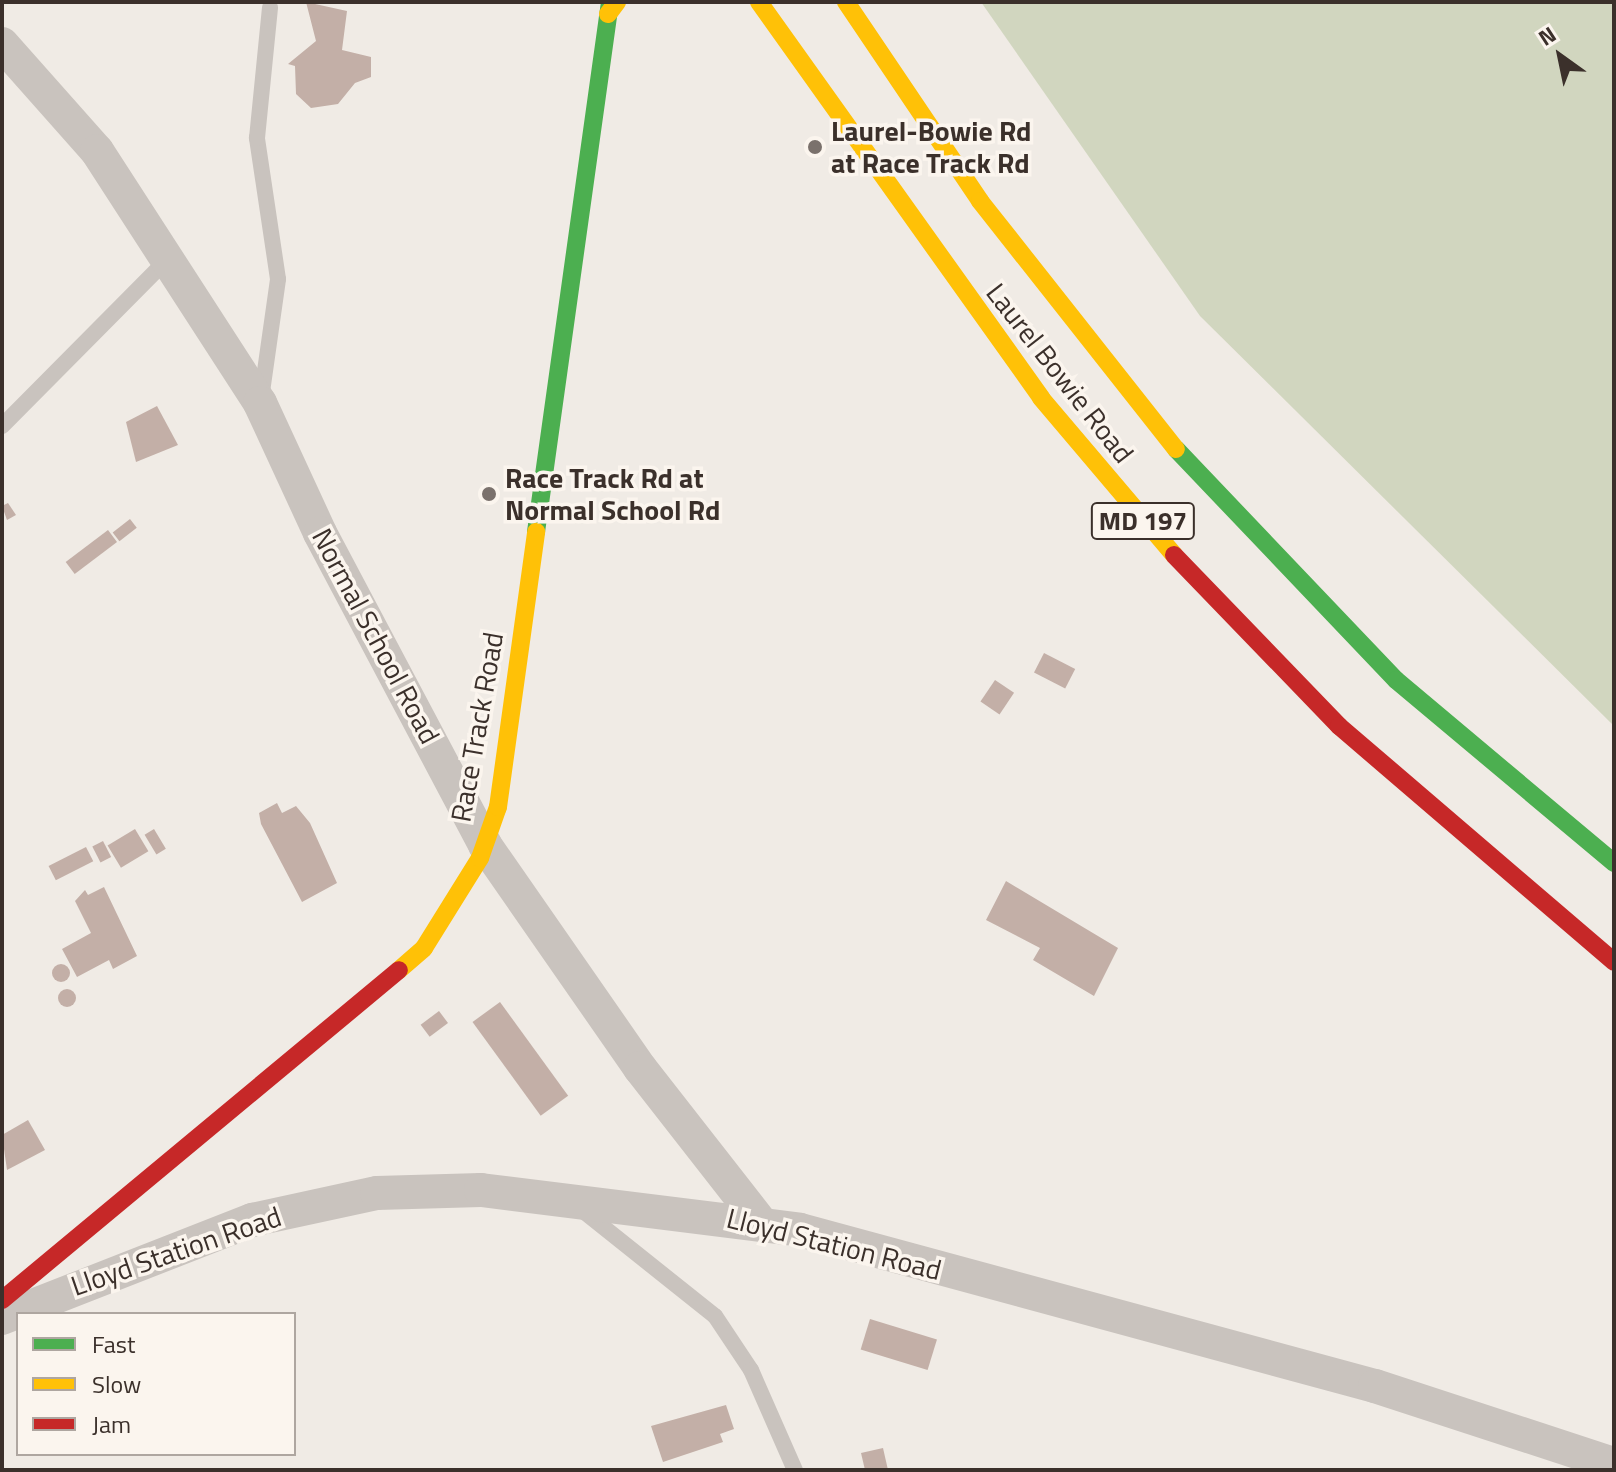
<!DOCTYPE html>
<style>
body{margin:0}
#map{position:relative;width:1616px;height:1472px;overflow:hidden;background:#f0ebe5;font-family:"Titillium Web",sans-serif}
div>[style]{position:absolute}
[style*='--x']{left:calc(var(--x)*1px);top:calc(var(--y)*1px);width:calc(var(--w)*1px);rotate:calc(var(--a)*1deg)}
.green>*{inset:0;background:#d1d6bf}
.building>*{inset:0;background:#c3afa7;transform-origin:0 0}
.round{border-radius:50%}
.lane>*{height:16px;margin:-8px;padding:0 8px;transform-origin:8px;border-radius:8px;background:#c9c3be}
.street>*{height:34px;margin:-17px;padding:0 17px;transform-origin:17px;border-radius:17px;background:#c9c3be}
.fast>*{height:18px;margin:-9px;padding:0 9px;transform-origin:9px;border-radius:9px;background:#4caf50}
.slow>*{height:18px;margin:-9px;padding:0 9px;transform-origin:9px;border-radius:9px;background:#ffc107}
.jam>*{height:18px;margin:-9px;padding:0 9px;transform-origin:9px;border-radius:9px;background:#c62828}
.dots>*{width:22px;height:22px;translate:-50% -50%;box-sizing:border-box;border:4px solid #fbf5ee;border-radius:50%}
span{translate:-50% -50%;white-space:nowrap;text-align:center;line-height:1.15;-webkit-text-stroke:7px #fbf5ee;paint-order:stroke}
.shield-label span{padding:2px 6px;background:#fbf5ee;border:2px solid;border-radius:6px;-webkit-text-stroke-width:0}
.shield-label{font-size:26px;color:#3b302b;font-weight:700}
.poi-label{font-size:28px;color:#3b302b;font-weight:700}
.left{translate:0 -50%;text-align:left}
.street-label{font-size:28px;color:#3b302b}
.frame{position:absolute;inset:0;border:4px solid #3b302b;pointer-events:none}
.legend{position:absolute;left:16px;top:1312px;width:280px;height:144px;box-sizing:border-box;background:#fbf5ee;border:2px solid #aea6a0;margin:0;padding:10px 14px;list-style:none;font-size:24px;color:#3b302b}
.legend li{display:flex;align-items:center;gap:16px;height:40px}
.legend b{width:40px;border:2px solid #aea6a0}
.north{position:absolute;left:1520px;top:16px;width:80px;height:80px;-webkit-text-stroke:6px #fbf5ee;paint-order:stroke;rotate:327deg;font-size:22px;font-weight:700;line-height:32px;text-align:center;color:#3b302b}
.north::after{content:'';display:block;margin:auto;width:28px;height:36px;background:#3b302b;clip-path:polygon(50% 0,100% 100%,50% 72%,0 100%)}
</style>
<div id="map">
<div class="green">
<i style="clip-path:polygon(981px 2px,1614px 2px,1614px 726px,1200px 316px)"></i>
</div>
<div class="building">
<i style="clip-path:polygon(306px 2px,347px 11px,342px 50px,371px 57px,371px 77px,355px 83px,338px 104px,311px 108px,296px 94px,295px 66px,288px 64px,316px 41px)"></i>
<i style="clip-path:polygon(157px 406px,178px 445px,136px 462px,126px 422px)"></i>
<i style="clip-path:polygon(8px 503px,16px 515px,7px 520px,2px 506px)"></i>
<i style="left:130px;top:519px;width:11px;height:22px;rotate:52deg"></i>
<i style="left:108px;top:530px;width:15px;height:53px;rotate:53deg"></i>
<i style="left:1044px;top:653px;width:35px;height:22px;rotate:27deg"></i>
<i style="left:995px;top:680px;width:23px;height:26px;rotate:34deg"></i>
<i style="clip-path:polygon(277px 803px,282px 813px,296px 806px,310px 823px,337px 883px,302px 902px,261px 824px,259px 813px)"></i>
<i style="left:135px;top:829px;width:26px;height:32px;rotate:59deg"></i>
<i style="left:154px;top:829px;width:23px;height:11px;rotate:59deg"></i>
<i style="left:103px;top:841px;width:18px;height:12px;rotate:63deg"></i>
<i style="left:86px;top:847px;width:16px;height:42px;rotate:63deg"></i>
<i style="clip-path:polygon(1006px 881px,1118px 948px,1094px 996px,1033px 960px,1040px 948px,986px 920px)"></i>
<i style="clip-path:polygon(104px 887px,137px 956px,113px 969px,109px 960px,77px 977px,62px 949px,91px 933px,75px 901px,85px 890px,88px 895px)"></i>
<i class="round" style="left:52px;top:964px;width:18px;height:18px"></i>
<i class="round" style="left:58px;top:989px;width:18px;height:18px"></i>
<i style="left:500px;top:1002px;width:116px;height:34px;rotate:54deg"></i>
<i style="left:439px;top:1011px;width:15px;height:23px;rotate:53deg"></i>
<i style="clip-path:polygon(28px 1120px,45px 1150px,7px 1170px,2px 1135px)"></i>
<i style="left:870px;top:1319px;width:70px;height:32px;rotate:17deg"></i>
<i style="clip-path:polygon(726px 1405px,734px 1429px,720px 1434px,723px 1442px,663px 1462px,651px 1426px)"></i>
<i style="clip-path:polygon(883px 1448px,888px 1470px,865px 1470px,861px 1453px)"></i>
</div>
<div class="lane">
<i style="--x:261;--y:399;--w:121;--a:-81.9"></i>
<i style="--x:278;--y:279;--w:143;--a:-98.5"></i>
<i style="--x:257;--y:138;--w:131;--a:-84.3"></i>
<i style="--x:2;--y:426;--w:234;--a:-45.2"></i>
<i style="--x:582;--y:1210;--w:170;--a:38.6"></i>
<i style="--x:715;--y:1316;--w:65;--a:56.3"></i>
<i style="--x:751;--y:1370;--w:109;--a:66.3"></i>
</div>
<div class="street">
<i style="--x:2;--y:44;--w:143;--a:48.4"></i>
<i style="--x:97;--y:151;--w:300;--a:57.1"></i>
<i style="--x:260;--y:403;--w:143;--a:65.2"></i>
<i style="--x:320;--y:533;--w:353;--a:62.1"></i>
<i style="--x:485;--y:845;--w:272;--a:55.2"></i>
<i style="--x:640;--y:1068;--w:197;--a:52"></i>
<i style="--x:2;--y:1318;--w:269;--a:-21.4"></i>
<i style="--x:252;--y:1220;--w:128;--a:-12.2"></i>
<i style="--x:377;--y:1193;--w:104;--a:-1.7"></i>
<i style="--x:481;--y:1190;--w:321;--a:7.1"></i>
<i style="--x:800;--y:1230;--w:596;--a:15.18"></i>
<i style="--x:1375;--y:1386;--w:251;--a:18.1"></i>
</div>
<div class="fast">
<i style="--x:1176;--y:449;--w:319;--a:46.4"></i>
<i style="--x:1396;--y:680;--w:285;--a:40"></i>
<i style="--x:536;--y:532;--w:535;--a:-82.05"></i>
</div>
<div class="slow">
<i style="--x:759;--y:2;--w:486;--a:54.5"></i>
<i style="--x:1041;--y:398;--w:206;--a:49.7"></i>
<i style="--x:846;--y:2;--w:240;--a:56"></i>
<i style="--x:980;--y:201;--w:316;--a:51.7"></i>
<i style="--x:608;--y:14;--w:15;--a:-53"></i>
<i style="--x:399;--y:970;--w:33;--a:-41"></i>
<i style="--x:424;--y:948;--w:106;--a:-58.1"></i>
<i style="--x:480;--y:858;--w:54;--a:-70.6"></i>
<i style="--x:498;--y:807;--w:278;--a:-82.1"></i>
</div>
<div class="jam">
<i style="--x:1174;--y:555;--w:238;--a:46"></i>
<i style="--x:1339;--y:726;--w:362;--a:40.6"></i>
<i style="--x:2;--y:1300;--w:516;--a:-39.73"></i>
</div>
<div class="dots">
<i style="left:815px;top:147px;background:#7a716c"></i>
<i style="left:489px;top:494px;background:#7a716c"></i>
</div>
<div class="shield-label">
<span style="left:1143px;top:521px">MD 197</span>
</div>
<div class="poi-label">
<span class="left" style="left:831px;top:147px">Laurel-Bowie Rd<br>at Race Track Rd</span>
<span class="left" style="left:505px;top:494px">Race Track Rd at<br>Normal School Rd</span>
</div>
<div class="street-label">
<span style="left:1060px;top:373px;rotate:52deg">Laurel Bowie Road</span>
<span style="left:376px;top:636px;rotate:62deg">Normal School Road</span>
<span style="left:477px;top:727px;rotate:-80deg">Race Track Road</span>
<span style="left:834px;top:1244px;rotate:14deg">Lloyd Station Road</span>
<span style="left:176px;top:1251px;rotate:-19deg">Lloyd Station Road</span>
</div>
<div class="frame"></div>
<ul class="legend">
<li><b style="height:10px;background:#4caf50"></b>Fast</li>
<li><b style="height:10px;background:#ffc107"></b>Slow</li>
<li><b style="height:10px;background:#c62828"></b>Jam</li>
</ul>
<div class="north">N</div>
</div>
